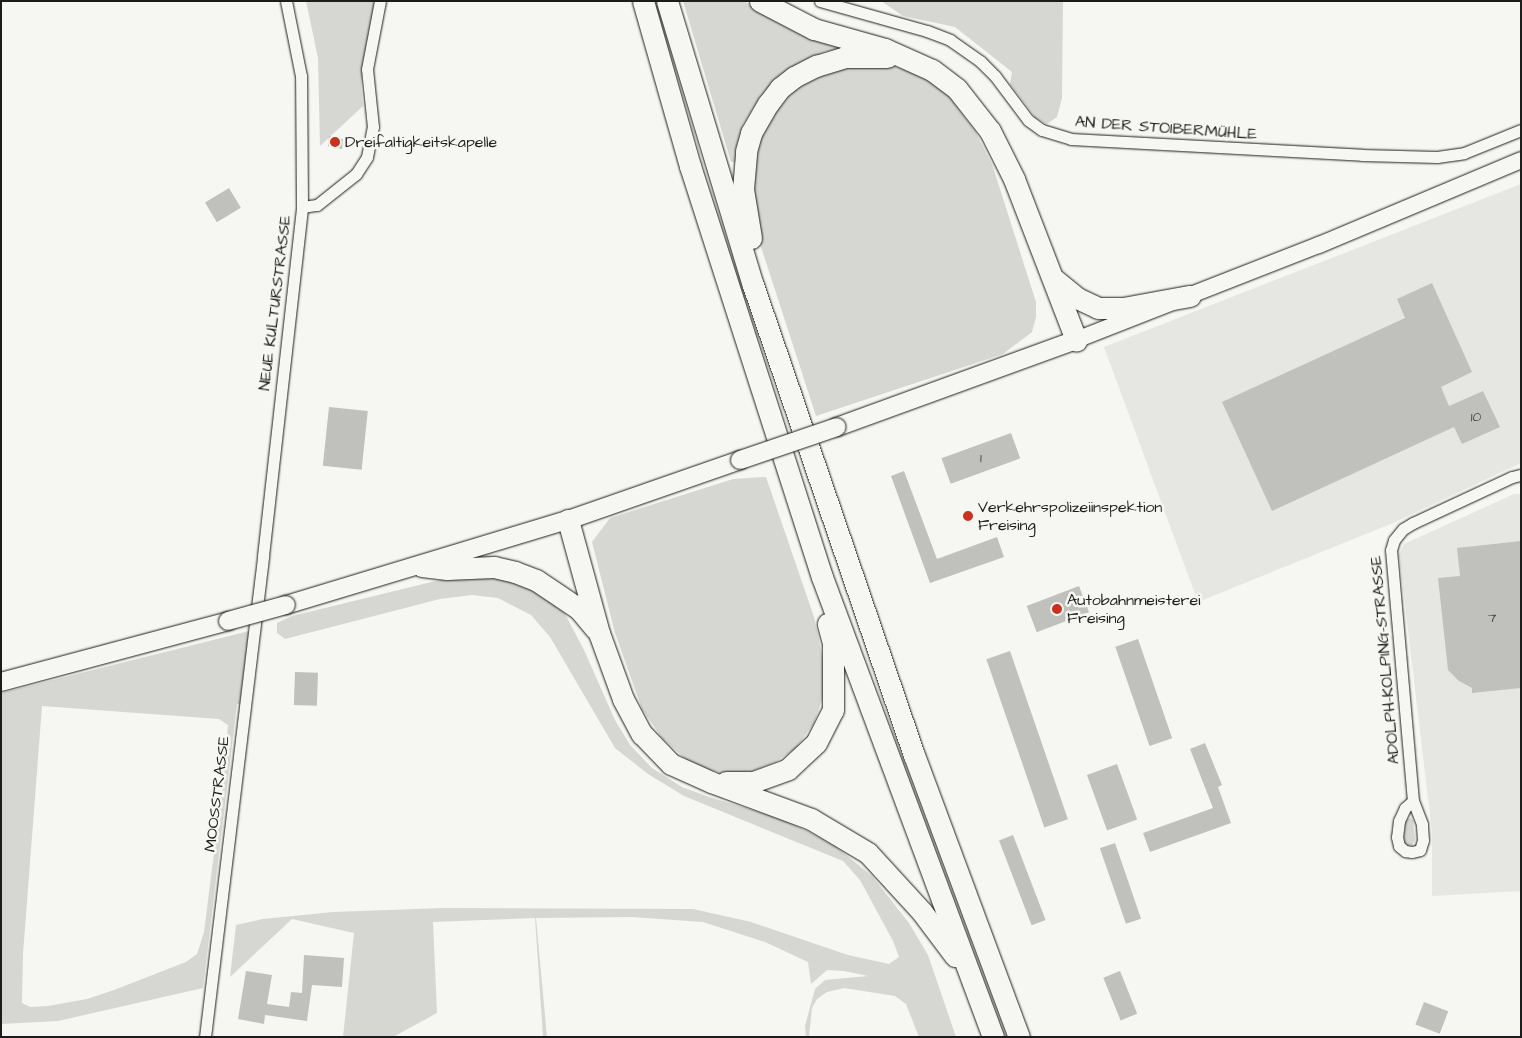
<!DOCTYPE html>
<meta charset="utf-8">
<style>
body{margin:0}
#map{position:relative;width:1522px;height:1038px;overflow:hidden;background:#f6f6f2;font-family:"Architects Daughter",sans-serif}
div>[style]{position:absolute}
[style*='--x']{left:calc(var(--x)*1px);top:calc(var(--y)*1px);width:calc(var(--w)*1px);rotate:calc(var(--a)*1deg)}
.built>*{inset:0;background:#e6e6e2}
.green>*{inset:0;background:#d6d6d2}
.building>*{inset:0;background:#c0c0bd;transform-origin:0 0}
.roads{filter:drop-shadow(0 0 1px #1c1c1c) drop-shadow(0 0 1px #1c1c1c)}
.minor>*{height:11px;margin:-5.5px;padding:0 5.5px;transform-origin:5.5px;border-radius:5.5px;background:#f6f6f2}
.secondary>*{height:16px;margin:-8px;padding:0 8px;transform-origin:8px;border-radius:8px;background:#f6f6f2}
.primary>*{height:18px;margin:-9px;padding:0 9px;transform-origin:9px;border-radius:9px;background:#f6f6f2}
.motorway>*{height:21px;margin:-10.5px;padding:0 10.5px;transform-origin:10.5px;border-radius:10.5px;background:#f6f6f2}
.bridges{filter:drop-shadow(0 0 1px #1c1c1c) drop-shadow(0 0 1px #1c1c1c)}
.primary-bridge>*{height:18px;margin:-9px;padding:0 9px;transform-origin:9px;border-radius:9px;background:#f6f6f2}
.dots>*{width:14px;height:14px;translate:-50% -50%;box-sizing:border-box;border:2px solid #f6f6f2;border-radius:50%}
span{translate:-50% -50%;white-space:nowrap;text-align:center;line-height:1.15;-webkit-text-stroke:5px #f6f6f2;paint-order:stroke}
.number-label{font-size:14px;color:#454544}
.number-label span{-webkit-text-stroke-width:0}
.street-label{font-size:16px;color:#1c1c1c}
.poi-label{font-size:16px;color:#1c1c1c}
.left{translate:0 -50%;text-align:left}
.frame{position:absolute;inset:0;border:2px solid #1c1c1c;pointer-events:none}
</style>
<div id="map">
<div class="built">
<i style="clip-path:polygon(1521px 184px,1521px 463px,1393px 523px,1198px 602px,1104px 347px)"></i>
<i style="clip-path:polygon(1514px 494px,1521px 494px,1521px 891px,1432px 896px,1432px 832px,1399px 555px,1404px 544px)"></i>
</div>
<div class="green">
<i style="clip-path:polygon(306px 1px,375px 1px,361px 84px,363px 106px,320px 146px,318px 58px)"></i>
<i style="clip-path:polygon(683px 1px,744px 1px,762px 14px,864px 48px,825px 51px,793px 68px,762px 94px,743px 124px,735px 162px,731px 162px)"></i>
<i style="clip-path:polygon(881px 1px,1063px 1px,1062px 98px,1057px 117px,1047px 124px,1036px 118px,1010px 84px,1012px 72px,955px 27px,903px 16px)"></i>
<i style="clip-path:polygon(886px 64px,913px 72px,945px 91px,975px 131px,992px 164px,1036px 302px,1036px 317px,1032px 332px,1003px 354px,816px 416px,752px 219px,747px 183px,758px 129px,795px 84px,817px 70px)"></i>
<i style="clip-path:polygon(766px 477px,814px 617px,824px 664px,823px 697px,814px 723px,795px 749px,775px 762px,752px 771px,730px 774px,709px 770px,687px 760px,662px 738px,642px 709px,615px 633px,592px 542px,610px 518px,733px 479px)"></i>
<i style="clip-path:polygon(482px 575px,505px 580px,531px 590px,551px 600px,564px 612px,584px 650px,615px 720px,630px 745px,652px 768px,682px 787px,709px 797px,776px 817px,809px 832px,835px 846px,872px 876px,909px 923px,928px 955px,956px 1037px,919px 1037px,906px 1004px,895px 996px,844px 988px,827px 992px,817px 999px,812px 1008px,809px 1037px,806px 1037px,805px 1026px,815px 989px,825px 980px,868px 976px,844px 971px,827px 970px,811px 984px,808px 962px,765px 942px,703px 922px,632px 917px,536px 918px,547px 1037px,543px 1037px,535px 918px,433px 922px,437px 1013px,393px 1037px,343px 1037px,354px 933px,292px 919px,230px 977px,236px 925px,263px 919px,333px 912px,444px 908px,693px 909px,751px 922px,848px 955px,889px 964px,899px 957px,893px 941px,860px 880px,843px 861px,684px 796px,648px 774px,615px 748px,550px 637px,531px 615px,498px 598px,472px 595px,440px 599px,285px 639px,277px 633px,277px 623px,292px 616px,452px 577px)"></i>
<i style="clip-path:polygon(evenodd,249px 631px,241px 704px,237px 704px,203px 988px,58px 1021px,1px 1024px,1px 693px,249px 631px,42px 706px,219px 719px,228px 725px,224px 774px,204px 932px,197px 954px,186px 962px,114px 990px,87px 999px,48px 1006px,30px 1007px,22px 1003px,23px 954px,42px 706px)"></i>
<i style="clip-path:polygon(1410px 818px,1413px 820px,1415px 840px,1412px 845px,1408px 845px,1404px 843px,1404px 836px,1406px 820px)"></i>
</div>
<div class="building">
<i style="clip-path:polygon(329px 136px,343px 139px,342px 149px,328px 146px)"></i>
<i style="left:229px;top:188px;width:23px;height:28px;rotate:59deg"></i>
<i style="clip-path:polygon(1432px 283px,1472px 372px,1441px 387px,1449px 406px,1483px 391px,1500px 427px,1462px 444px,1454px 427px,1272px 511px,1222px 402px,1405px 318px,1397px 299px)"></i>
<i style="left:329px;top:407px;width:39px;height:59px;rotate:6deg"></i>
<i style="left:1011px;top:433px;width:27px;height:74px;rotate:70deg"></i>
<i style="clip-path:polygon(904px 471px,937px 559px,997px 537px,1004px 557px,930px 583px,891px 476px)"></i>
<i style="clip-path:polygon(1521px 541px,1521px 688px,1472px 693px,1472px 688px,1459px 681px,1448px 670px,1438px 578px,1460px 576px,1457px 548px)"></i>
<i style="left:1079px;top:586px;width:28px;height:56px;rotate:69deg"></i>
<i style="left:1138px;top:639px;width:105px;height:24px;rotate:71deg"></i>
<i style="left:1010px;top:651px;width:178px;height:25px;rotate:71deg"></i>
<i style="left:295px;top:672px;width:23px;height:33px;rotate:2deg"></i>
<i style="clip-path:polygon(1205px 743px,1222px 785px,1218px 787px,1231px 823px,1150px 852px,1143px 833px,1213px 808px,1190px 749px)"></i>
<i style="left:1117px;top:764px;width:59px;height:32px;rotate:70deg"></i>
<i style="left:1013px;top:835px;width:91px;height:15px;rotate:69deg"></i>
<i style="left:1115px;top:843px;width:80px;height:16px;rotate:71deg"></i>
<i style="clip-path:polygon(304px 955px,344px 958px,342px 987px,312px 985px,307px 1021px,265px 1015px,264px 1024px,238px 1019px,246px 971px,272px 975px,267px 1004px,289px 1007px,291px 992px,302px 993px)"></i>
<i style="left:1120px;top:971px;width:46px;height:18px;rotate:68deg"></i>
<i style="left:1424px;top:1002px;width:26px;height:24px;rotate:21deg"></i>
</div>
<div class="roads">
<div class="minor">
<i style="--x:820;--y:1;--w:111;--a:15.7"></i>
<i style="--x:927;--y:31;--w:25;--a:21"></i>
<i style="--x:950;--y:40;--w:37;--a:35"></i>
<i style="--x:980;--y:61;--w:21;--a:45"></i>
<i style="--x:995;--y:76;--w:55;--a:53.1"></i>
<i style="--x:1028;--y:120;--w:17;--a:36"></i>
<i style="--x:1042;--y:130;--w:30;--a:17"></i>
<i style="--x:1071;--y:139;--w:291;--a:3.1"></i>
<i style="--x:1362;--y:155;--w:75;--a:1.5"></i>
<i style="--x:1437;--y:157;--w:27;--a:-8"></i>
<i style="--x:1464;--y:153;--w:61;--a:-22"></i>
<i style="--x:302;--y:207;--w:15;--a:-8"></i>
<i style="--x:317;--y:205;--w:50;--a:-38.5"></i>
<i style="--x:356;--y:174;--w:20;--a:-57"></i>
<i style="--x:367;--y:157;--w:31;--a:-79"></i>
<i style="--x:373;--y:127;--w:58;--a:-95.9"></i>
<i style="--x:367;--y:69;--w:69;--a:-79.2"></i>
<i style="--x:1413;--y:801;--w:11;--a:139"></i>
<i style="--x:1405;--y:808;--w:14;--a:115"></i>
<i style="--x:1399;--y:821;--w:16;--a:97"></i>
<i style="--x:1397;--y:837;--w:9;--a:77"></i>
<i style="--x:1399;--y:846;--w:8;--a:40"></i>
<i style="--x:1405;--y:851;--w:7;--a:8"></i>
<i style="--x:1412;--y:852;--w:8;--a:-14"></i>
<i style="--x:1420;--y:850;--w:10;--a:-73"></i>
<i style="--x:1423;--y:840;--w:16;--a:-94"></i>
<i style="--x:1422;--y:824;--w:25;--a:-111"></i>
<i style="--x:1413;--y:801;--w:252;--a:-95"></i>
<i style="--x:1391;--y:550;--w:10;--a:-73"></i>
<i style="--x:1394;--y:540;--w:14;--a:-51"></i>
<i style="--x:1403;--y:529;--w:12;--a:-31"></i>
<i style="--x:1413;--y:523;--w:109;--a:-24.9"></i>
<i style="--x:1512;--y:477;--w:9;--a:-13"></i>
<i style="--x:205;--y:1037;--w:484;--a:-83.1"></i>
<i style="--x:263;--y:556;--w:351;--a:-83.6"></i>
<i style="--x:302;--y:207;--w:131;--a:-90.4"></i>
<i style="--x:301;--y:76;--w:76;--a:-101.3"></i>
</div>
<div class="secondary">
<i style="--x:1076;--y:340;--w:261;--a:-21.4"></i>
<i style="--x:1319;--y:245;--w:219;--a:-22.8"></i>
</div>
<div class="primary">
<i style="--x:837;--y:427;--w:254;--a:-20"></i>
<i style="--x:286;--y:605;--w:295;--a:-16.8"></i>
<i style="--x:568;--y:520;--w:182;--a:-19.2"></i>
<i style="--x:1;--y:682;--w:235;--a:-15"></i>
</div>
<div class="motorway">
<i style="--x:643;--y:1;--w:172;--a:74.1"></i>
<i style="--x:690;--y:166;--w:432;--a:72.2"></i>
<i style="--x:822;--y:577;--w:491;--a:69.6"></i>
<i style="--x:667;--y:1;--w:297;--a:73.2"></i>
<i style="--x:753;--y:285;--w:497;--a:71.1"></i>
<i style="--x:914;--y:755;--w:301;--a:69.6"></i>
<i style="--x:760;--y:1;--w:61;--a:27.4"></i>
<i style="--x:814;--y:29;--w:74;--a:15.7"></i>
<i style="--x:885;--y:49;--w:51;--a:24.1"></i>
<i style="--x:932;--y:70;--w:31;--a:37"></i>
<i style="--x:957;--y:89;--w:53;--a:51.8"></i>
<i style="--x:990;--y:131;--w:54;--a:63.4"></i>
<i style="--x:1014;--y:179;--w:173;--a:68.9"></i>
<i style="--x:751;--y:238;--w:50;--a:-99.3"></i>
<i style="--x:743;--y:189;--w:38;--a:-85"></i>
<i style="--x:746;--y:151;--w:19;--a:-74"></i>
<i style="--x:751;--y:133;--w:34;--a:-60"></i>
<i style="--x:768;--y:104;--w:20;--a:-53"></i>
<i style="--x:780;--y:88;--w:18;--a:-38"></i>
<i style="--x:794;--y:77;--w:25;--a:-27"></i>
<i style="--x:816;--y:66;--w:30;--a:-17"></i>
<i style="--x:845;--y:57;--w:42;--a:0"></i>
<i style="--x:1055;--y:280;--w:28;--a:39"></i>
<i style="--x:1077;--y:298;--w:23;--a:25"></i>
<i style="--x:1098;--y:308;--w:25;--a:0"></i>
<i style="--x:1123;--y:308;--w:68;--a:-10.2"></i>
<i style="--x:568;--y:520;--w:117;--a:74.7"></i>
<i style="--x:599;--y:633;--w:70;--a:70"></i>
<i style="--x:623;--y:699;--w:40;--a:62"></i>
<i style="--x:642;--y:734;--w:42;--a:46"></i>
<i style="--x:671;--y:764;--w:44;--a:24.2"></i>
<i style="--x:711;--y:782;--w:107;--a:20.3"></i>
<i style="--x:811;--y:819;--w:66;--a:30.8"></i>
<i style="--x:868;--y:853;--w:80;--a:47.5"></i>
<i style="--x:922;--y:912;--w:55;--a:53.1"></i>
<i style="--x:422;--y:566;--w:25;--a:7"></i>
<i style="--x:447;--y:569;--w:47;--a:-2.4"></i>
<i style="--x:494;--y:567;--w:22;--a:13"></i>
<i style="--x:515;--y:572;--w:22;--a:21"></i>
<i style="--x:536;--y:580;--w:52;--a:34"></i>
<i style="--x:579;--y:609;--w:26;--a:50"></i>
<i style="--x:726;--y:782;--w:27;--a:0"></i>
<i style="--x:753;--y:782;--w:37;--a:-20"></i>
<i style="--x:788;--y:769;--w:38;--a:-43"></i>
<i style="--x:816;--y:743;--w:37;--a:-63"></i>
<i style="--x:833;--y:710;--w:67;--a:-90"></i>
<i style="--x:833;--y:643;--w:20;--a:-105"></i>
</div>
</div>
<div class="bridges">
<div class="primary-bridge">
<i style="--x:740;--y:460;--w:102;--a:-18.8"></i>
<i style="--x:228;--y:621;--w:60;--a:-15.4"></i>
</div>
</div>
<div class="dots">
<i style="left:335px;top:142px;background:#c8321e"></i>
<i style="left:968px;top:516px;background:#c8321e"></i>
<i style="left:1057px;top:609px;background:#c8321e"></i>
</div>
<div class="number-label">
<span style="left:1476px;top:417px">10</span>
<span style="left:981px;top:458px">1</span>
<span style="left:1492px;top:618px">7</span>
</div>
<div class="street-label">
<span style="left:1166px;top:128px;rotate:4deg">AN DER STOIBERMÜHLE</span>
<span style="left:275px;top:303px;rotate:-83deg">NEUE KULTURSTRASSE</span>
<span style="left:1385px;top:660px;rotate:-95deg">ADOLPH-KOLPING-STRASSE</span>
<span style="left:217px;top:794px;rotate:-83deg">MOOSSTRASSE</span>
</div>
<div class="poi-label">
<span class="left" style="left:345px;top:142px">Dreifaltigkeitskapelle</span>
<span class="left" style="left:978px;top:516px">Verkehrspolizeiinspektion<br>Freising</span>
<span class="left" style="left:1067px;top:609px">Autobahnmeisterei<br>Freising</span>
</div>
<div class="frame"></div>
</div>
